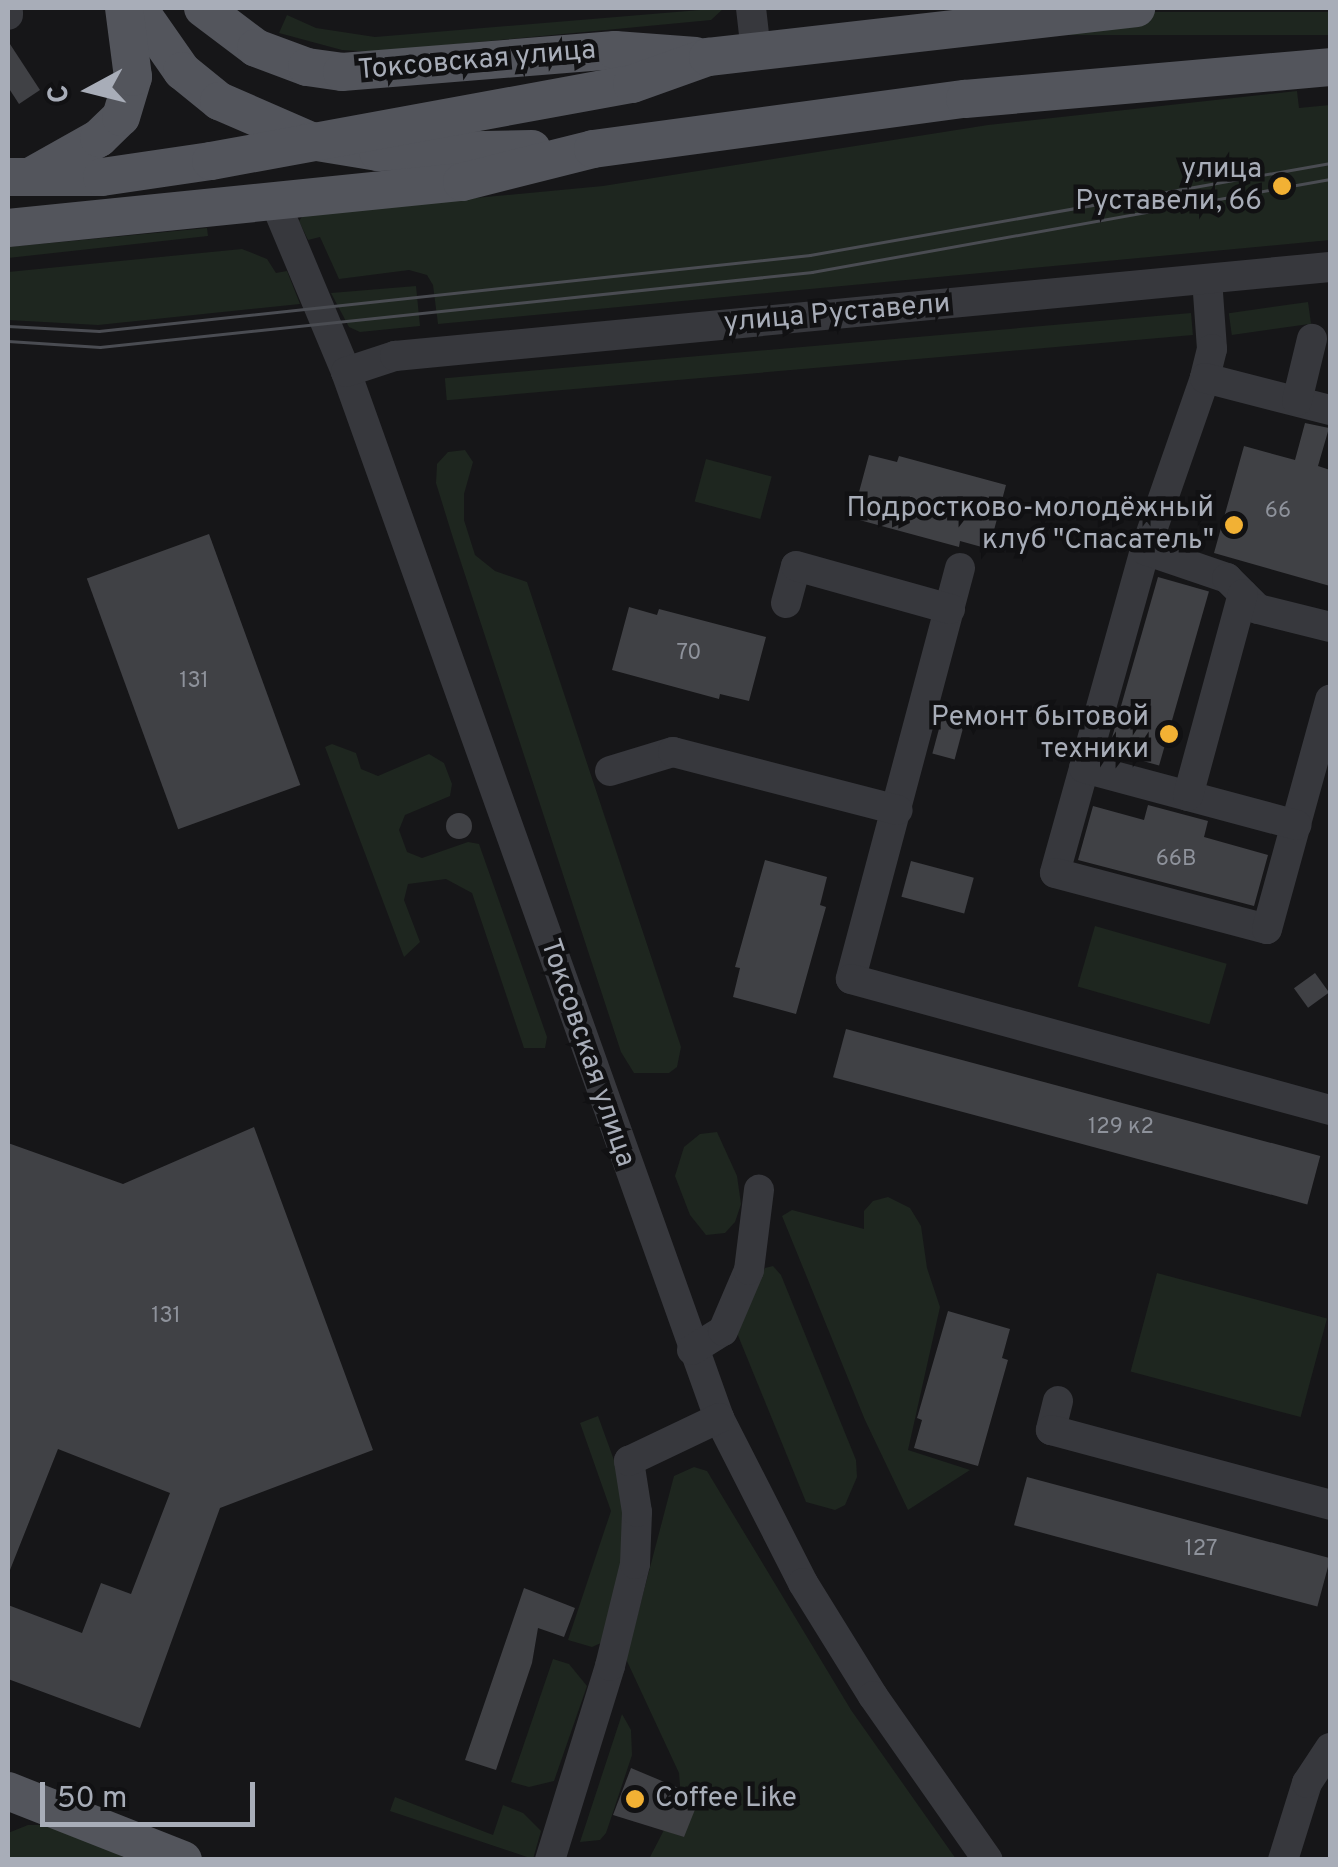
<!DOCTYPE html>
<meta charset="utf-8">
<style>
body{margin:0}
#map{position:relative;width:1338px;height:1867px;overflow:hidden;background:#161618;font-family:Overpass,sans-serif}
div>[style]{position:absolute}
[style*='--x']{left:calc(var(--x)*1px);top:calc(var(--y)*1px);width:calc(var(--w)*1px);rotate:calc(var(--a)*1deg)}
.green>*{inset:0;background:#1e261f;transform-origin:0 0}
.building>*{inset:0;background:#404145;transform-origin:0 0}
.round{border-radius:50%}
.minor>*{height:30px;margin:-15px;padding:0 15px;transform-origin:15px;border-radius:15px;background:#37383d}
.major>*{height:38px;margin:-19px;padding:0 19px;transform-origin:19px;border-radius:19px;background:#53555c}
.tram>*{height:2.5px;margin:-1.25px;padding:0 1.25px;transform-origin:1.25px;border-radius:1.25px;background:#4a4c52}
.dots>*{width:28px;height:28px;translate:-50% -50%;box-sizing:border-box;border:5px solid #111113;border-radius:50%}
span{translate:-50% -50%;white-space:nowrap;text-align:center;line-height:1.15;-webkit-text-stroke:9px #111113;paint-order:stroke}
.number-label{font-size:22px;color:#8e929b}
.number-label span{-webkit-text-stroke-width:0}
.street-label{font-size:28px;color:#a8adb8}
.poi-label{font-size:28px;color:#a8adb8}
.right{translate:-100% -50%;text-align:right}
.left{translate:0 -50%;text-align:left}
.frame{position:absolute;inset:0;border:10px solid #a8adb8;pointer-events:none}
.north{position:absolute;left:40px;top:40px;width:100px;height:100px;-webkit-text-stroke:8px #111113;paint-order:stroke;rotate:263deg;font-size:28px;font-weight:700;line-height:40px;text-align:center;color:#a8adb8}
.north::after{content:'';display:block;margin:auto;width:35px;height:45px;background:#a8adb8;clip-path:polygon(50% 0,100% 100%,50% 72%,0 100%)}
.scale{position:absolute;left:40px;top:1782px;width:215px;height:45px;box-sizing:border-box;border:5px solid #a8adb8;border-top:0;padding-left:12px;font-size:30px;line-height:35px;white-space:nowrap;color:#a8adb8;-webkit-text-stroke:8px #111113;paint-order:stroke}
</style>
<div id="map">
<div class="green">
<i style="clip-path:polygon(724px 8px,711px 20px,373px 52px,342px 50px,279px 33px,287px 15px,316px 28px,375px 37px)"></i>
<i style="left:1330px;top:12px;width:23px;height:346px;rotate:90deg"></i>
<i style="clip-path:polygon(1297px 91px,1299px 108px,1330px 105px,1330px 240px,438px 324px,433px 285px,427px 275px,409px 270px,339px 279px,320px 237px,308px 240px,299px 221px,304px 214px,603px 186px,988px 125px)"></i>
<i style="clip-path:polygon(207px 228px,208px 236px,8px 258px,8px 247px)"></i>
<i style="clip-path:polygon(242px 249px,267px 259px,276px 273px,287px 271px,300px 304px,98px 325px,8px 320px,8px 272px)"></i>
<i style="clip-path:polygon(416px 286px,420px 326px,360px 332px,349px 327px,331px 293px)"></i>
<i style="left:1308px;top:302px;width:22px;height:80px;rotate:82deg"></i>
<i style="left:1191px;top:313px;width:22px;height:749px;rotate:85deg"></i>
<i style="clip-path:polygon(465px 450px,473px 462px,464px 494px,464px 520px,475px 555px,495px 571px,527px 582px,681px 1047px,677px 1067px,669px 1073px,634px 1073px,621px 1052px,453px 538px,436px 483px,437px 464px,448px 452px)"></i>
<i style="left:706px;top:459px;width:68px;height:44px;rotate:15deg"></i>
<i style="clip-path:polygon(332px 744px,356px 753px,361px 769px,378px 776px,429px 754px,444px 763px,452px 784px,450px 796px,405px 815px,399px 830px,407px 852px,422px 858px,468px 842px,479px 844px,547px 1037px,545px 1048px,524px 1048px,472px 893px,446px 879px,408px 884px,404px 900px,420px 942px,404px 957px,325px 747px)"></i>
<i style="left:1095px;top:926px;width:137px;height:63px;rotate:16deg"></i>
<i style="clip-path:polygon(717px 1132px,737px 1176px,741px 1204px,735px 1222px,725px 1233px,706px 1235px,690px 1215px,675px 1176px,684px 1147px,700px 1134px)"></i>
<i style="clip-path:polygon(888px 1197px,910px 1208px,921px 1226px,927px 1268px,940px 1307px,908px 1450px,970px 1470px,908px 1510px,865px 1420px,782px 1216px,792px 1210px,864px 1229px,864px 1211px,873px 1201px)"></i>
<i style="clip-path:polygon(773px 1266px,781px 1275px,856px 1460px,857px 1477px,845px 1505px,835px 1510px,806px 1502px,737px 1333px,755px 1286px,765px 1268px)"></i>
<i style="left:1157px;top:1273px;width:176px;height:102px;rotate:15deg"></i>
<i style="clip-path:polygon(598px 1416px,619px 1474px,624px 1524px,621px 1576px,608px 1640px,592px 1647px,568px 1640px,611px 1511px,580px 1423px)"></i>
<i style="clip-path:polygon(694px 1467px,707px 1471px,851px 1710px,956px 1859px,649px 1859px,664px 1830px,684px 1837px,679px 1773px,626px 1659px,674px 1476px)"></i>
<i style="clip-path:polygon(553px 1659px,569px 1664px,587px 1686px,554px 1781px,529px 1787px,511px 1782px)"></i>
<i style="clip-path:polygon(622px 1714px,631px 1730px,632px 1755px,606px 1833px,600px 1840px,580px 1842px)"></i>
<i style="clip-path:polygon(395px 1797px,493px 1835px,503px 1805px,523px 1813px,541px 1831px,533px 1859px,390px 1811px)"></i>
<i style="clip-path:polygon(28px 1825px,52px 1825px,102px 1845px,126px 1859px,8px 1860px,8px 1833px)"></i>
</div>
<div class="building">
<i style="clip-path:polygon(8px 41px,40px 90px,19px 104px,8px 87px)"></i>
<i style="clip-path:polygon(1305px 423px,1329px 428px,1318px 466px,1330px 470px,1330px 586px,1214px 553px,1244px 446px,1295px 460px)"></i>
<i style="clip-path:polygon(869px 455px,897px 462px,899px 456px,1006px 485px,989px 549px,960px 541px,959px 547px,852px 518px)"></i>
<i style="left:209px;top:534px;width:267px;height:130px;rotate:70deg"></i>
<i style="left:1158px;top:577px;width:53px;height:181px;rotate:16deg"></i>
<i style="clip-path:polygon(629px 607px,657px 615px,659px 609px,766px 637px,749px 701px,720px 694px,719px 699px,612px 670px)"></i>
<i style="left:943px;top:714px;width:23px;height:41px;rotate:15deg"></i>
<i style="clip-path:polygon(1148px 805px,1208px 821px,1204px 837px,1268px 855px,1254px 906px,1078px 860px,1093px 806px,1144px 820px)"></i>
<i class="round" style="left:446px;top:813px;width:26px;height:26px"></i>
<i style="clip-path:polygon(765px 860px,827px 877px,820px 905px,826px 907px,796px 1014px,733px 997px,740px 968px,735px 967px)"></i>
<i style="left:911px;top:861px;width:65px;height:37px;rotate:15deg"></i>
<i style="left:1315px;top:973px;width:24px;height:26px;rotate:54deg"></i>
<i style="left:846px;top:1029px;width:491px;height:50px;rotate:15deg"></i>
<i style="clip-path:polygon(254px 1127px,373px 1450px,220px 1508px,140px 1728px,8px 1679px,8px 1605px,82px 1633px,101px 1583px,131px 1594px,170px 1493px,58px 1449px,8px 1575px,8px 1143px,123px 1184px)"></i>
<i style="clip-path:polygon(948px 1311px,1010px 1329px,1002px 1358px,1008px 1360px,978px 1466px,914px 1448px,922px 1420px,917px 1418px)"></i>
<i style="left:1027px;top:1477px;width:314px;height:50px;rotate:15deg"></i>
<i style="clip-path:polygon(524px 1588px,575px 1608px,564px 1637px,538px 1628px,532px 1663px,496px 1770px,465px 1760px)"></i>
<i style="clip-path:polygon(631px 1768px,700px 1797px,684px 1837px,613px 1815px)"></i>
</div>
<div class="minor">
<i style="--x:751;--y:8;--w:44;--a:83.5"></i>
<i style="--x:8;--y:12;--w:3;--a:90"></i>
<i style="--x:275;--y:202;--w:184;--a:67.3"></i>
<i style="--x:346;--y:372;--w:1111;--a:70.37"></i>
<i style="--x:719;--y:1418;--w:185;--a:63"></i>
<i style="--x:803;--y:1583;--w:133;--a:58.2"></i>
<i style="--x:873;--y:1696;--w:200;--a:55"></i>
<i style="--x:1207;--y:279;--w:70;--a:85.9"></i>
<i style="--x:1212;--y:349;--w:30;--a:104"></i>
<i style="--x:1205;--y:378;--w:182;--a:109.2"></i>
<i style="--x:1145;--y:550;--w:335;--a:105.6"></i>
<i style="--x:1055;--y:873;--w:219;--a:14.8"></i>
<i style="--x:1267;--y:929;--w:238;--a:-74.6"></i>
<i style="--x:346;--y:372;--w:52;--a:-18.1"></i>
<i style="--x:395;--y:356;--w:939;--a:-5.44"></i>
<i style="--x:1205;--y:378;--w:129;--a:14.4"></i>
<i style="--x:1297;--y:401;--w:64;--a:-76.4"></i>
<i style="--x:1145;--y:550;--w:87;--a:18.9"></i>
<i style="--x:1227;--y:578;--w:44;--a:45"></i>
<i style="--x:1258;--y:609;--w:74;--a:14"></i>
<i style="--x:960;--y:568;--w:425;--a:104.9"></i>
<i style="--x:851;--y:979;--w:497;--a:15.3"></i>
<i style="--x:786;--y:603;--w:38;--a:-75"></i>
<i style="--x:796;--y:566;--w:160;--a:15.6"></i>
<i style="--x:1084;--y:768;--w:220;--a:15"></i>
<i style="--x:610;--y:771;--w:66;--a:-16.8"></i>
<i style="--x:673;--y:752;--w:232;--a:14.5"></i>
<i style="--x:1188;--y:796;--w:209;--a:-74.8"></i>
<i style="--x:692;--y:1350;--w:36;--a:-32"></i>
<i style="--x:723;--y:1331;--w:66;--a:-66.9"></i>
<i style="--x:749;--y:1270;--w:81;--a:-82.9"></i>
<i style="--x:1058;--y:1401;--w:30;--a:104"></i>
<i style="--x:1051;--y:1430;--w:289;--a:15"></i>
<i style="--x:550;--y:1860;--w:203;--a:-72.8"></i>
<i style="--x:610;--y:1666;--w:105;--a:-76.2"></i>
<i style="--x:635;--y:1564;--w:52;--a:-87.8"></i>
<i style="--x:637;--y:1512;--w:52;--a:-98.9"></i>
<i style="--x:629;--y:1461;--w:100;--a:-25.5"></i>
<i style="--x:1283;--y:1860;--w:81;--a:-72.7"></i>
<i style="--x:1307;--y:1783;--w:42;--a:-56.7"></i>
</div>
<div class="major">
<i style="--x:138;--y:8;--w:77;--a:55.1"></i>
<i style="--x:182;--y:71;--w:48;--a:39"></i>
<i style="--x:219;--y:101;--w:100;--a:23.5"></i>
<i style="--x:311;--y:141;--w:68;--a:9.3"></i>
<i style="--x:378;--y:152;--w:154;--a:-1.1"></i>
<i style="--x:203;--y:8;--w:66;--a:37"></i>
<i style="--x:256;--y:48;--w:54;--a:20.4"></i>
<i style="--x:307;--y:67;--w:35;--a:8"></i>
<i style="--x:342;--y:72;--w:274;--a:-4.6"></i>
<i style="--x:615;--y:50;--w:81;--a:4.2"></i>
<i style="--x:33;--y:175;--w:76;--a:-29.3"></i>
<i style="--x:99;--y:138;--w:30;--a:-44"></i>
<i style="--x:121;--y:117;--w:42;--a:-73.3"></i>
<i style="--x:133;--y:77;--w:70;--a:-97.4"></i>
<i style="--x:8;--y:177;--w:94;--a:0"></i>
<i style="--x:102;--y:177;--w:110;--a:-8.4"></i>
<i style="--x:211;--y:161;--w:428;--a:-10.4"></i>
<i style="--x:632;--y:84;--w:81;--a:-19.6"></i>
<i style="--x:708;--y:57;--w:431;--a:-6.5"></i>
<i style="--x:8;--y:228;--w:456;--a:-5.8"></i>
<i style="--x:462;--y:182;--w:135;--a:-14.1"></i>
<i style="--x:593;--y:149;--w:375;--a:-7.7"></i>
<i style="--x:965;--y:99;--w:366;--a:-5"></i>
<i style="--x:8;--y:1791;--w:188;--a:21.5"></i>
</div>
<div class="tram">
<i style="--x:8;--y:326;--w:91;--a:3.1"></i>
<i style="--x:99;--y:331;--w:715;--a:-6.1"></i>
<i style="--x:810;--y:255;--w:528;--a:-10.03"></i>
<i style="--x:8;--y:341;--w:92;--a:3.7"></i>
<i style="--x:100;--y:347;--w:716;--a:-6.01"></i>
<i style="--x:812;--y:272;--w:526;--a:-10.18"></i>
</div>
<div class="dots">
<i style="left:1282px;top:186px;background:#f2b134"></i>
<i style="left:1234px;top:525px;background:#f2b134"></i>
<i style="left:1169px;top:734px;background:#f2b134"></i>
<i style="left:635px;top:1799px;background:#f2b134"></i>
</div>
<div class="number-label">
<span style="left:1278px;top:512px">66</span>
<span style="left:689px;top:654px">70</span>
<span style="left:194px;top:682px">131</span>
<span style="left:1176px;top:860px">66В</span>
<span style="left:1121px;top:1128px">129 к2</span>
<span style="left:166px;top:1317px">131</span>
<span style="left:1201px;top:1550px">127</span>
</div>
<div class="street-label">
<span style="left:477px;top:61px;rotate:-5deg">Токсовская улица</span>
<span style="left:837px;top:314px;rotate:-5deg">улица Руставели</span>
<span style="left:587px;top:1053px;rotate:71deg">Токсовская улица</span>
</div>
<div class="poi-label">
<span class="right" style="left:1262px;top:186px">улица<br>Руставели, 66</span>
<span class="right" style="left:1214px;top:525px">Подростково-молодёжный<br>клуб "Спасатель"</span>
<span class="right" style="left:1149px;top:734px">Ремонт бытовой<br>техники</span>
<span class="left" style="left:655px;top:1799px">Coffee Like</span>
</div>
<div class="frame"></div>
<div class="north">С</div>
<div class="scale">50 m</div>
</div>
